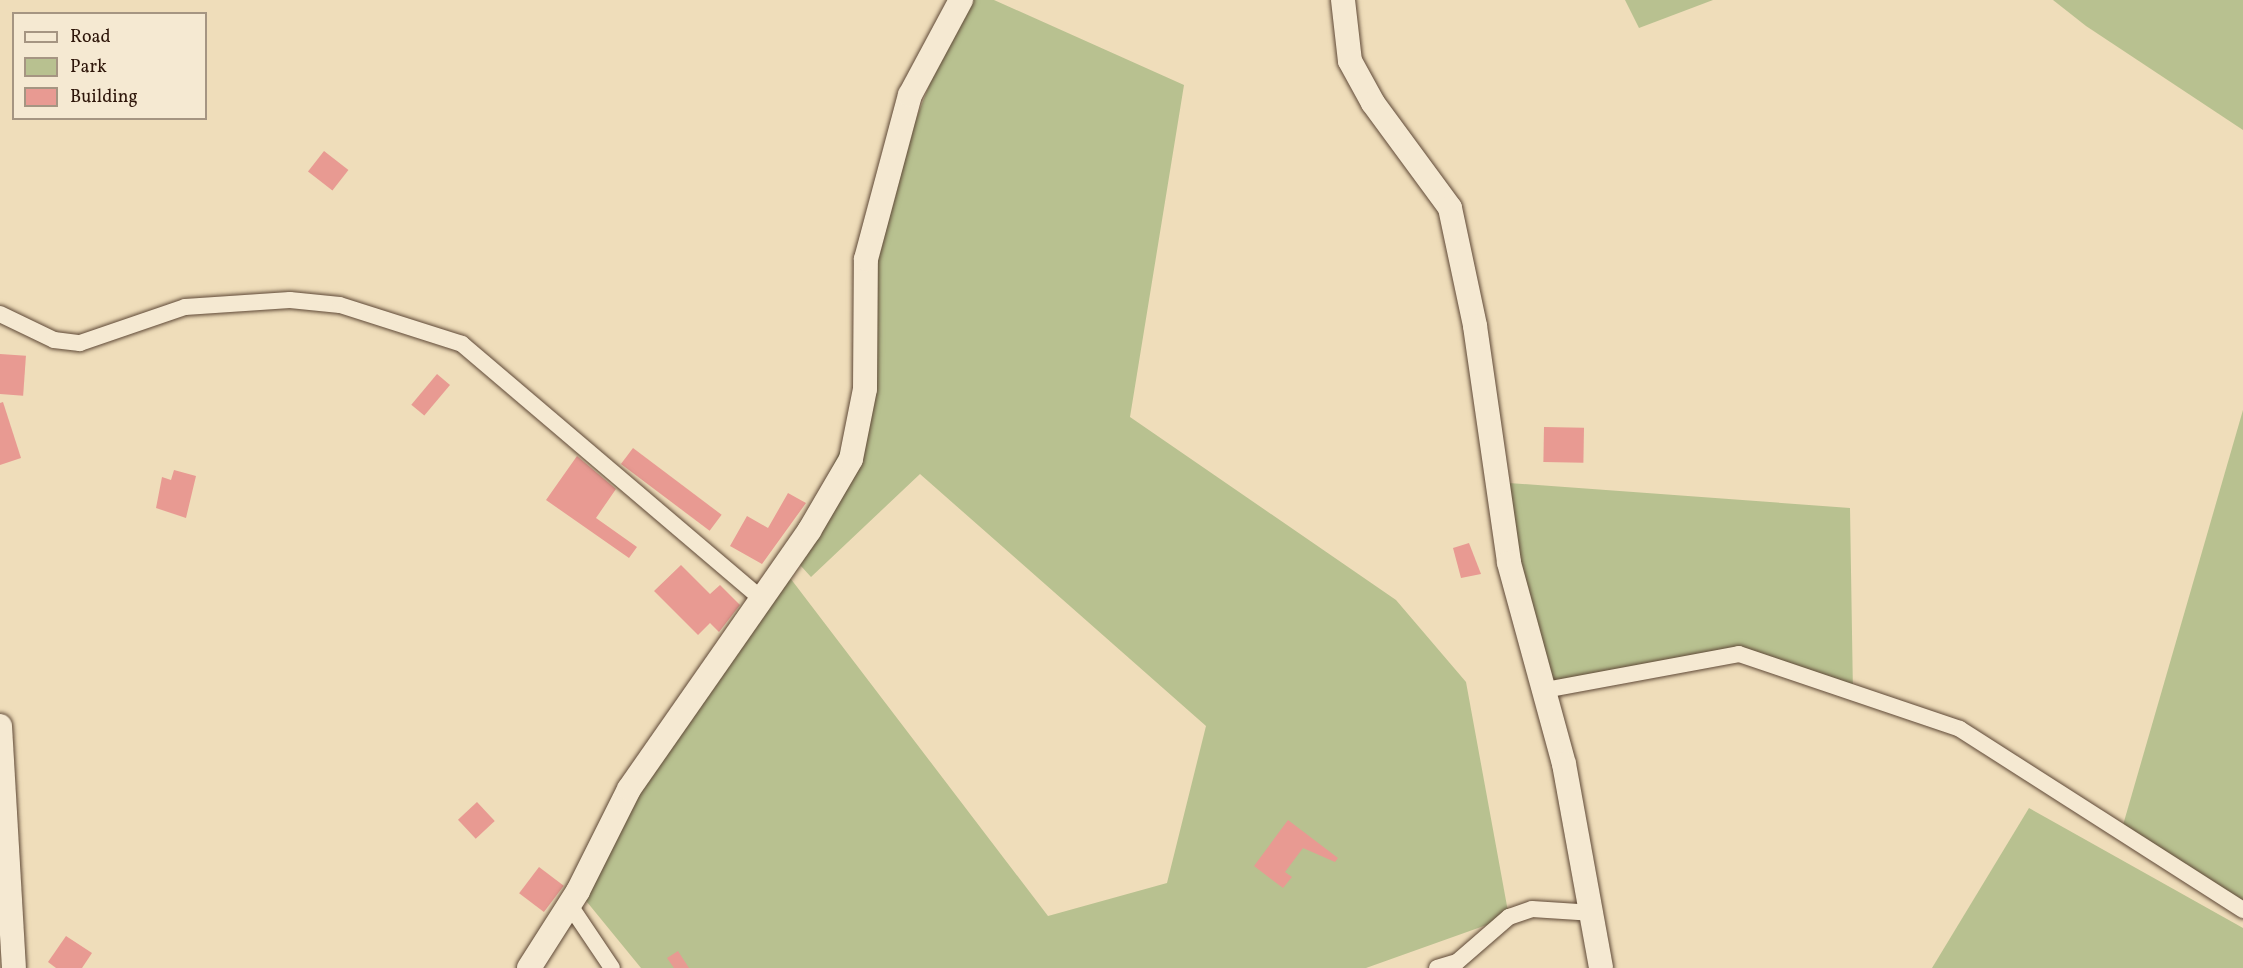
<!DOCTYPE html>
<style>
body{margin:0}
#map{position:relative;width:2243px;height:968px;overflow:hidden;background:#efddba;font-family:Vollkorn,serif}
div>[style]{position:absolute}
[style*='--x']{left:calc(var(--x)*1px);top:calc(var(--y)*1px);width:calc(var(--w)*1px);rotate:calc(var(--a)*1deg)}
.green>*{inset:0;background:#b8c190}
.building>*{inset:0;background:#e89a92;transform-origin:0 0}
.roads{filter:drop-shadow(0 0 2px #5e4836) drop-shadow(0 0 2px #5e4836)}
.street>*{height:16px;margin:-8px;padding:0 8px;transform-origin:8px;border-radius:8px;background:#f5e9d2}
.secondary>*{height:24px;margin:-12px;padding:0 12px;transform-origin:12px;border-radius:12px;background:#f5e9d2}
span{translate:-50% -50%;white-space:nowrap;text-align:center;line-height:1.15;-webkit-text-stroke:4.5px #f5e9d2;paint-order:stroke}
.legend{position:absolute;left:12px;top:12px;width:195px;height:108px;box-sizing:border-box;background:#f5e9d2;border:2px solid #a59582;margin:0;padding:8px 10px;list-style:none;font-size:18px;color:#2e160a}
.legend li{display:flex;align-items:center;gap:12px;height:30px}
.legend b{width:30px;border:2px solid #a59582}
</style>
<div id="map">
<div class="green">
<i style="clip-path:polygon(962px 0,994px 0,1184px 85px,1130px 417px,1396px 600px,1466px 682px,1509px 917px,1366px 968px,641px 968px,578px 891px,781px 566px,1048px 916px,1167px 883px,1206px 726px,920px 474px,811px 577px,790px 554px,862px 405px,878px 218px)"></i>
<i style="clip-path:polygon(1625px 0,1713px 0,1639px 28px)"></i>
<i style="clip-path:polygon(2053px 0,2243px 0,2243px 130px,2086px 26px)"></i>
<i style="clip-path:polygon(2243px 410px,2243px 903px,2121px 832px)"></i>
<i style="clip-path:polygon(1495px 482px,1850px 508px,1853px 695px,1739px 654px,1545px 690px)"></i>
<i style="clip-path:polygon(2029px 808px,2243px 928px,2243px 968px,1932px 968px)"></i>
</div>
<div class="building">
<i style="left:324px;top:151px;width:31px;height:26px;rotate:38deg"></i>
<i style="left:0;top:354px;width:26px;height:40px;rotate:4deg"></i>
<i style="left:437px;top:374px;width:17px;height:40px;rotate:40deg"></i>
<i style="clip-path:polygon(3px 402px,21px 458px,0 465px,0 403px)"></i>
<i style="left:1544px;top:427px;width:40px;height:35px;rotate:1deg"></i>
<i style="left:633px;top:448px;width:111px;height:20px;rotate:37deg"></i>
<i style="clip-path:polygon(577px 456px,616px 489px,596px 518px,637px 547px,629px 558px,546px 500px)"></i>
<i style="clip-path:polygon(174px 470px,196px 476px,186px 518px,156px 508px,162px 477px,171px 480px)"></i>
<i style="clip-path:polygon(788px 493px,806px 503px,762px 564px,730px 546px,747px 516px,768px 528px)"></i>
<i style="clip-path:polygon(1469px 543px,1481px 574px,1461px 578px,1453px 548px)"></i>
<i style="clip-path:polygon(681px 565px,710px 594px,720px 585px,740px 605px,719px 632px,710px 623px,698px 635px,654px 591px)"></i>
<i style="left:477px;top:802px;width:26px;height:26px;rotate:47deg"></i>
<i style="clip-path:polygon(1288px 820px,1338px 858px,1335px 862px,1303px 848px,1285px 872px,1292px 877px,1283px 888px,1254px 866px)"></i>
<i style="left:539px;top:867px;width:31px;height:33px;rotate:37deg"></i>
<i style="clip-path:polygon(66px 936px,92px 953px,82px 968px,56px 968px,48px 962px)"></i>
<i style="clip-path:polygon(678px 951px,689px 968px,674px 968px,667px 958px)"></i>
</div>
<div class="roads">
<div class="street">
<i style="--x:0;--y:314;--w:60;--a:25.7"></i>
<i style="--x:54;--y:340;--w:26;--a:7"></i>
<i style="--x:80;--y:343;--w:111;--a:-18.9"></i>
<i style="--x:185;--y:307;--w:105;--a:-3.8"></i>
<i style="--x:290;--y:300;--w:50;--a:5.7"></i>
<i style="--x:340;--y:305;--w:128;--a:17.7"></i>
<i style="--x:462;--y:344;--w:390;--a:40.4"></i>
<i style="--x:1545;--y:690;--w:197;--a:-10.5"></i>
<i style="--x:1739;--y:654;--w:233;--a:18.7"></i>
<i style="--x:1960;--y:729;--w:336;--a:32.6"></i>
<i style="--x:569;--y:904;--w:77;--a:56.1"></i>
<i style="--x:1437;--y:968;--w:21;--a:-17"></i>
<i style="--x:1457;--y:962;--w:69;--a:-40.9"></i>
<i style="--x:1509;--y:917;--w:24;--a:-19"></i>
<i style="--x:1532;--y:909;--w:62;--a:3.7"></i>
</div>
<div class="secondary">
<i style="--x:1343;--y:0;--w:61;--a:83.5"></i>
<i style="--x:1350;--y:61;--w:48;--a:61.3"></i>
<i style="--x:1373;--y:103;--w:130;--a:53.7"></i>
<i style="--x:1450;--y:208;--w:121;--a:78"></i>
<i style="--x:1475;--y:326;--w:239;--a:81.8"></i>
<i style="--x:1509;--y:563;--w:208;--a:74.7"></i>
<i style="--x:1564;--y:764;--w:207;--a:79.7"></i>
<i style="--x:0;--y:726;--w:242;--a:86.7"></i>
<i style="--x:529;--y:968;--w:91;--a:-57.5"></i>
<i style="--x:578;--y:891;--w:114;--a:-63.4"></i>
<i style="--x:629;--y:789;--w:315;--a:-55.1"></i>
<i style="--x:809;--y:531;--w:83;--a:-59.7"></i>
<i style="--x:851;--y:459;--w:71;--a:-78.7"></i>
<i style="--x:865;--y:389;--w:130;--a:-89.6"></i>
<i style="--x:866;--y:259;--w:170;--a:-75"></i>
<i style="--x:910;--y:95;--w:108;--a:-61.8"></i>
</div>
</div>
<ul class="legend">
<li><b style="height:8px;background:#f5e9d2"></b>Road</li>
<li><b style="height:16px;background:#b8c190"></b>Park</li>
<li><b style="height:16px;background:#e89a92"></b>Building</li>
</ul>
</div>
